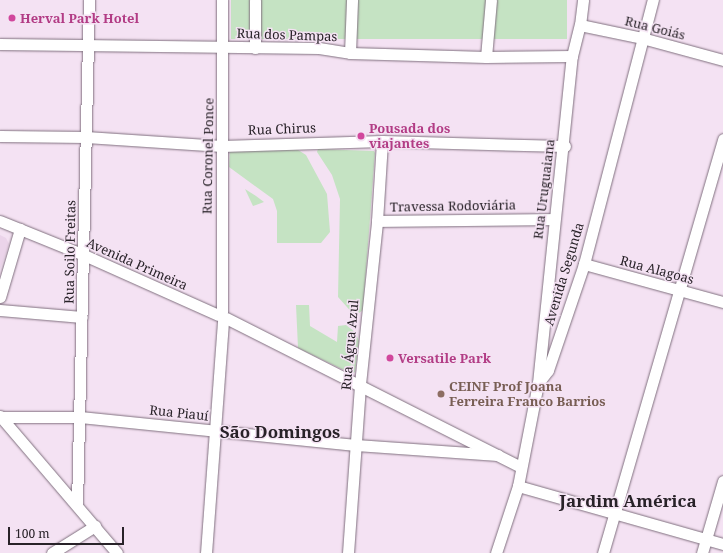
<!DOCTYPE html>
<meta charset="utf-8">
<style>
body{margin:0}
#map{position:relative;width:723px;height:553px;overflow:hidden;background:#f4e2f3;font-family:"Noto Serif",serif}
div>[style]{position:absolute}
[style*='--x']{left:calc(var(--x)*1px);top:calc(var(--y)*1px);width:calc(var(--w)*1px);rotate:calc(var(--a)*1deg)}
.built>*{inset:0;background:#ebd4ea}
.green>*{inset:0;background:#c5e3c3;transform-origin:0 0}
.roads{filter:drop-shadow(0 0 1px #80707f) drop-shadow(0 0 1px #80707f)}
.minor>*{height:11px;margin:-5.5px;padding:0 5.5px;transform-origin:5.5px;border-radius:5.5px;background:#fff}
.dots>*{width:11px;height:11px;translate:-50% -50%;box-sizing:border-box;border:2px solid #f4e2f3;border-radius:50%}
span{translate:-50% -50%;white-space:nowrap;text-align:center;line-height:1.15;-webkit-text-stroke:3px #f4e2f3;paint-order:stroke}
.hotel-label{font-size:13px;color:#b23c85;font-weight:700}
.left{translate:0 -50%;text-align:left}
.street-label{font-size:13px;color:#282228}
.education-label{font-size:13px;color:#785e54;font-weight:700}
.district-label{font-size:17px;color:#282228;font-weight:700}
.scale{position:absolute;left:8px;top:527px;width:116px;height:18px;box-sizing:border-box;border:2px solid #282228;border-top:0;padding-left:5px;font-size:12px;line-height:14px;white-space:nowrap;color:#282228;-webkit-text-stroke:3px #f4e2f3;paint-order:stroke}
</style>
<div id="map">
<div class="built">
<i style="clip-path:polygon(0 235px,6px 238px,9px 244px,0 270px)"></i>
</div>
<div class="green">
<i style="left:231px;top:0;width:336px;height:39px"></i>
<i style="clip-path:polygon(295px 148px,306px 155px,327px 194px,330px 232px,321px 243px,277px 243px,277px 211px,273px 199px,229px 167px,230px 149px)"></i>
<i style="clip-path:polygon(318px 149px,374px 151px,375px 153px,363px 310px,355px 316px,338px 297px,340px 199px,332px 175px,317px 152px)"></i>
<i style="clip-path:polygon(245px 189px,256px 196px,264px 202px,253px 206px)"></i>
<i style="clip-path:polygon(296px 305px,309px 305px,310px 326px,337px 342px,338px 326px,346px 325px,355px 332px,359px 341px,355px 372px,352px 374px,298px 348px)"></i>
</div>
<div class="roads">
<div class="minor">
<i style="--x:222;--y:0;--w:312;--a:90"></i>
<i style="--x:580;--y:25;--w:63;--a:11.8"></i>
<i style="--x:642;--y:38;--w:84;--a:15.2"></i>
<i style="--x:0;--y:44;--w:319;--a:0.7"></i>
<i style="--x:319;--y:48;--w:31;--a:9"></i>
<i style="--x:350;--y:53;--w:136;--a:1.7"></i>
<i style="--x:486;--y:57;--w:86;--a:-0.7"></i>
<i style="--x:255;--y:48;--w:48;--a:-90"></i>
<i style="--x:350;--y:53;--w:53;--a:-87.8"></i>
<i style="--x:486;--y:57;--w:57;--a:-85"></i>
<i style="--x:0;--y:136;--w:86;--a:0.7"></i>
<i style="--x:86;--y:137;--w:136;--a:3.8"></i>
<i style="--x:222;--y:146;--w:160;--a:-1.8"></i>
<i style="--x:382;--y:141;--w:183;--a:1.6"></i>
<i style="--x:0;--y:221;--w:91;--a:22"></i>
<i style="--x:84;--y:255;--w:147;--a:24.1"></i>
<i style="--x:377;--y:221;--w:177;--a:-0.6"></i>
<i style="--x:584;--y:264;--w:144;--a:15.3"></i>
<i style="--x:0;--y:297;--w:71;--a:-73.6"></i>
<i style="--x:0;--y:310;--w:82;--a:4.9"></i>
<i style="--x:226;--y:318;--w:330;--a:26.8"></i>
<i style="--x:538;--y:383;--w:16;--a:-52"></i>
<i style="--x:548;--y:370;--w:112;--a:-71.2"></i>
<i style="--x:584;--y:264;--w:273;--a:-75.4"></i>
<i style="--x:0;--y:416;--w:180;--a:49.5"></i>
<i style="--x:1;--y:417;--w:79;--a:0"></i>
<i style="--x:80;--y:417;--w:277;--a:5.8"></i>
<i style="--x:356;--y:445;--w:142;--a:4"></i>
<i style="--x:518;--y:486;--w:213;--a:15.8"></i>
<i style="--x:77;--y:505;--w:505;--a:-88.64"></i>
<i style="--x:52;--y:553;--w:51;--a:-32.1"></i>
<i style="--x:206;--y:553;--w:233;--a:-85.8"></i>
<i style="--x:348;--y:553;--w:169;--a:-85.9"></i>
<i style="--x:360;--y:384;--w:164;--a:-84"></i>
<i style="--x:377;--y:221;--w:80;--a:-86.4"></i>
<i style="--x:496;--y:553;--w:71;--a:-71.8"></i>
<i style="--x:518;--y:486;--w:105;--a:-79"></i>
<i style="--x:538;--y:383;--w:329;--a:-84.1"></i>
<i style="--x:572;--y:56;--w:32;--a:-76"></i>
<i style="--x:580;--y:25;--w:25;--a:-83"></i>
<i style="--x:603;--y:553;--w:431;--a:-73.8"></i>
<i style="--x:702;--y:553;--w:75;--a:-73.7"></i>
</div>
</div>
<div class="dots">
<i style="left:12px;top:18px;background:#d1479c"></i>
<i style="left:361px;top:136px;background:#d1479c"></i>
<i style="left:390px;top:358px;background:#d1479c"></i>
<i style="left:441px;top:394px;background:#8d6e63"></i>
</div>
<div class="hotel-label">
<span class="left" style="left:20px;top:18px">Herval Park Hotel</span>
<span class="left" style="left:369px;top:136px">Pousada dos<br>viajantes</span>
<span class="left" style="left:398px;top:358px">Versatile Park</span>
</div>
<div class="street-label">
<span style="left:655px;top:28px;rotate:14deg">Rua Goiás</span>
<span style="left:287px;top:35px;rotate:2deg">Rua dos Pampas</span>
<span style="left:282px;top:129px;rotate:-2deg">Rua Chirus</span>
<span style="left:208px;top:156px;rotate:-89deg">Rua Coronel Ponce</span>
<span style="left:544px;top:189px;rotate:-83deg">Rua Uruguaiana</span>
<span style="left:453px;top:206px;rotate:-1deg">Travessa Rodoviária</span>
<span style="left:70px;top:252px;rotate:-89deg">Rua Soilo Freitas</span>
<span style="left:137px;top:264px;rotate:24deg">Avenida Primeira</span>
<span style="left:657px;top:270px;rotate:15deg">Rua Alagoas</span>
<span style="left:564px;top:274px;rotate:-73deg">Avenida Segunda</span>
<span style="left:350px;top:345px;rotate:-85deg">Rua Água Azul</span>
<span style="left:179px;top:413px;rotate:6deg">Rua Piauí</span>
</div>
<div class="education-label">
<span class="left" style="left:449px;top:394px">CEINF Prof Joana<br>Ferreira Franco Barrios</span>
</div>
<div class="district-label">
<span style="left:280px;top:432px">São Domingos</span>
<span style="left:628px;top:501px">Jardim América</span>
</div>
<div class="scale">100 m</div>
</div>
